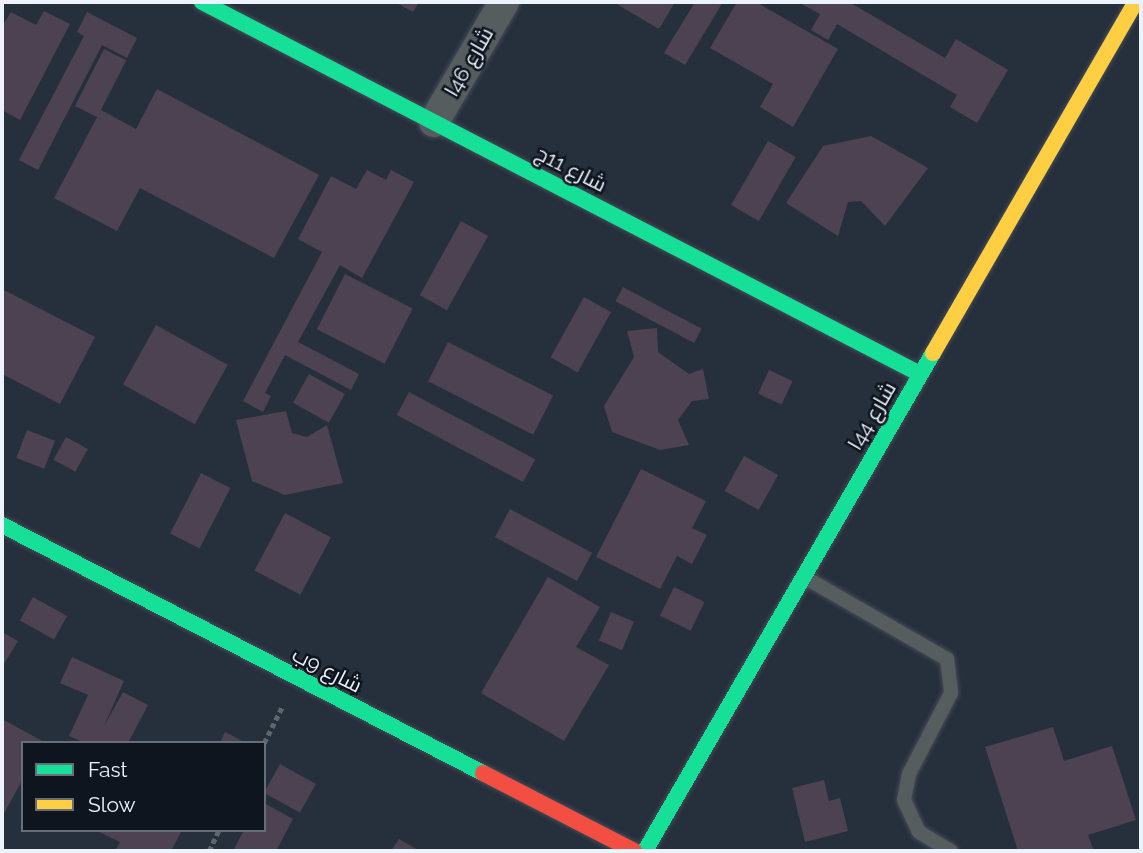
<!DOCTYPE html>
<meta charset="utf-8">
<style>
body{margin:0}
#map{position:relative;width:1143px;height:853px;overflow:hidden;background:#262f3c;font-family:Raleway,Cairo,sans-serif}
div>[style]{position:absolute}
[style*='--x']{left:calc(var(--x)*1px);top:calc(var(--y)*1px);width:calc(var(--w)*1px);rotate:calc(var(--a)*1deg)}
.building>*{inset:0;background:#4d4251;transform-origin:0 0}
.path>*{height:4.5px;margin-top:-2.25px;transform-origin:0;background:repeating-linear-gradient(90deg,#61666b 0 5px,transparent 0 8.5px)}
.roads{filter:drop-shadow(0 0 2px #444b55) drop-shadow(0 0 2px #444b55)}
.lane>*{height:14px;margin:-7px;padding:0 7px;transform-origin:7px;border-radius:7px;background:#565d5f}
.street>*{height:30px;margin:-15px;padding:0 15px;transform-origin:15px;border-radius:15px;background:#565d5f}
.fast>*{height:16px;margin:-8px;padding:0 8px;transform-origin:8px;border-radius:8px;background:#16e098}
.slow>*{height:16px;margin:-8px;padding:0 8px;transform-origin:8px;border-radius:8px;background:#ffcf43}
.jam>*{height:16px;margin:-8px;padding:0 8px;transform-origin:8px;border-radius:8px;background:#f24e42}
span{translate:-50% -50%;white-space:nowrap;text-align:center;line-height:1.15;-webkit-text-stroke:5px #0e151f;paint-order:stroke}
.street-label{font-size:21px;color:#edf3fd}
.frame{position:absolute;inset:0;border:4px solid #edf3fd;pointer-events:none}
.legend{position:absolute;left:21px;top:741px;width:245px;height:91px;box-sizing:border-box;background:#0e151f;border:2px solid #676e78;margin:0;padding:9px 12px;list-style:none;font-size:21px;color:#edf3fd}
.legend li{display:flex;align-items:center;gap:14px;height:35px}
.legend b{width:35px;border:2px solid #676e78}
</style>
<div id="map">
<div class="building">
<i style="clip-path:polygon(395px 2px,419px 2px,413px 12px)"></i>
<i style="clip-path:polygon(613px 2px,675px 2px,659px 29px)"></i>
<i style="clip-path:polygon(695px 2px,723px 2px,685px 65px,664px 53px)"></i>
<i style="clip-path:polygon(737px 2px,756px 2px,838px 49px,793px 127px,760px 107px,773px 84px,710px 48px)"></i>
<i style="clip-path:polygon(798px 2px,849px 2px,945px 58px,956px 39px,1008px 70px,977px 123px,950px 107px,957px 95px,837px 24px,828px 40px,811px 30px,820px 14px)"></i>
<i style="clip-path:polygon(44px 11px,70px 24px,20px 120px,2px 110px,2px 26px,11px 12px,36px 25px)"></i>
<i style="clip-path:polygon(87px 12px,137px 38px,127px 58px,102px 45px,38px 170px,19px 160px,84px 36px,77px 32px)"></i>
<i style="left:104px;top:49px;width:25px;height:64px;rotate:27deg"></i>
<i style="clip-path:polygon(157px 89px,319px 175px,274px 258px,140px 188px,117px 231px,54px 198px,101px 110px,136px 129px)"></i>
<i style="clip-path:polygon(871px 136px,928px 168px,885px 226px,861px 201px,848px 202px,838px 236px,786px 203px,823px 146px)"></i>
<i style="left:768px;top:141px;width:32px;height:74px;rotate:30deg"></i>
<i style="clip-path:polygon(367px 170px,386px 180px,391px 170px,414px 182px,362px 278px,340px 265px,298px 342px,359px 374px,351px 390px,285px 355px,265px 393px,271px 396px,263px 412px,243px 401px,322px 252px,298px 239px,331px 176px,356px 189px)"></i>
<i style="left:461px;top:221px;width:31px;height:85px;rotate:29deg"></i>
<i style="left:345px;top:274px;width:76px;height:62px;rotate:27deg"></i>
<i style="left:623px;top:287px;width:89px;height:16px;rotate:28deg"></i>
<i style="clip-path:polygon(2px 289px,95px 337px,60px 404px,2px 374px)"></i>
<i style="left:584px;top:297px;width:31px;height:69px;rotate:29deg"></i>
<i style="left:156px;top:325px;width:82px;height:68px;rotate:29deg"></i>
<i style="clip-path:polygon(657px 328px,658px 352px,689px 374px,703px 369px,709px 399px,692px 401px,678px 420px,689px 445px,660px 450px,612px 432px,604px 406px,634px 357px,627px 331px)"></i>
<i style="left:448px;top:342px;width:118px;height:44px;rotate:27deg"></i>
<i style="left:769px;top:370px;width:26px;height:26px;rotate:25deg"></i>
<i style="left:309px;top:374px;width:41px;height:33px;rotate:29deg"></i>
<i style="left:409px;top:392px;width:143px;height:26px;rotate:28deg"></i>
<i style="clip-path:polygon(286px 411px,292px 433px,307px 437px,327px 425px,343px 483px,285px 495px,252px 481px,236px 420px)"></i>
<i style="left:27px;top:430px;width:30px;height:30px;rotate:21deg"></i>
<i style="left:66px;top:437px;width:25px;height:26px;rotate:29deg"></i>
<i style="left:744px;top:456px;width:39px;height:40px;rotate:29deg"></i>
<i style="clip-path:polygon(641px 469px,706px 501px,692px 528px,707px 535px,692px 564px,677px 556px,660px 589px,596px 557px)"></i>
<i style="left:201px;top:473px;width:33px;height:68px;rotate:27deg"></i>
<i style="left:510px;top:509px;width:93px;height:32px;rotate:28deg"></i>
<i style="left:285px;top:513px;width:52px;height:65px;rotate:28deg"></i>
<i style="clip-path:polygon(548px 577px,600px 607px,576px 647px,609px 665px,564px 741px,481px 693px)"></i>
<i style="left:674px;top:587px;width:34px;height:32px;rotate:26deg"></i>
<i style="left:33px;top:597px;width:39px;height:27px;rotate:29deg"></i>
<i style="left:611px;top:612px;width:25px;height:31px;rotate:23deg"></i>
<i style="clip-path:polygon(2px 632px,18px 641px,4px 664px,2px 663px)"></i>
<i style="clip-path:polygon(72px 657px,124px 681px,104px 726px,123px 692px,148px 705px,128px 743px,85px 743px,69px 736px,88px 695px,60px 683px)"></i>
<i style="clip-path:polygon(2px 719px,46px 743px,23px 743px,23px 779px,2px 817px)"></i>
<i style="clip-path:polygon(1053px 727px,1064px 761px,1112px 746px,1136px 820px,1088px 835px,1094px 851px,1018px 851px,985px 747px)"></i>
<i style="clip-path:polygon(225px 732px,246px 743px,220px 743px)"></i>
<i style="left:280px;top:764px;width:41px;height:33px;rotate:29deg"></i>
<i style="clip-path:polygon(824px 780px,829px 801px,840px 798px,848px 831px,805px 842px,792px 788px)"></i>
<i style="clip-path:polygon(264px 803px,293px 819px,276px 851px,233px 851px,244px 830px,264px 830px)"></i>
<i style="clip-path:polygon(95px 830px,182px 830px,171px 851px,115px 851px,120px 842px)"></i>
<i style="clip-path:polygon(399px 839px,420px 851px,391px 851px)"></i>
</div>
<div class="path">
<i style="--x:264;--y:743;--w:40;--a:-63.4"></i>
<i style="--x:209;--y:851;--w:23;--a:-65"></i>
</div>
<div class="roads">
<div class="lane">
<i style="--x:806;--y:578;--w:163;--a:29.9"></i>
<i style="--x:947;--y:659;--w:34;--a:83"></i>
<i style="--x:951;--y:693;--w:91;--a:117.4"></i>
<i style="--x:909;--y:774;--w:26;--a:101"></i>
<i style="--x:904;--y:800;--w:35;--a:65"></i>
<i style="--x:919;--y:832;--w:37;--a:31"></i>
</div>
<div class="street">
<i style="--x:434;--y:122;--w:139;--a:-59.7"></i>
</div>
<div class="fast">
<i style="--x:202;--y:2;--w:809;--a:27.39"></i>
<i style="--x:2;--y:525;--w:541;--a:27.28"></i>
<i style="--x:645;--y:851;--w:575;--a:-59.96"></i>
</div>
<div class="slow">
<i style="--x:933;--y:353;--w:405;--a:-60"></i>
</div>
<div class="jam">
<i style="--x:483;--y:773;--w:170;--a:27.3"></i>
</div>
</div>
<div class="street-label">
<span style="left:469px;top:62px;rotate:-60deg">شارع 46ا</span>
<span style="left:571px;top:169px;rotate:27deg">شارع 11ج</span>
<span style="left:872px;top:416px;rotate:-60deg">شارع 44ا</span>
<span style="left:327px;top:670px;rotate:27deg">شارع 9ب</span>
</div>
<div class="frame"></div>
<ul class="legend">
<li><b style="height:9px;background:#16e098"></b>Fast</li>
<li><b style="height:9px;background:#ffcf43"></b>Slow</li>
</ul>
</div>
